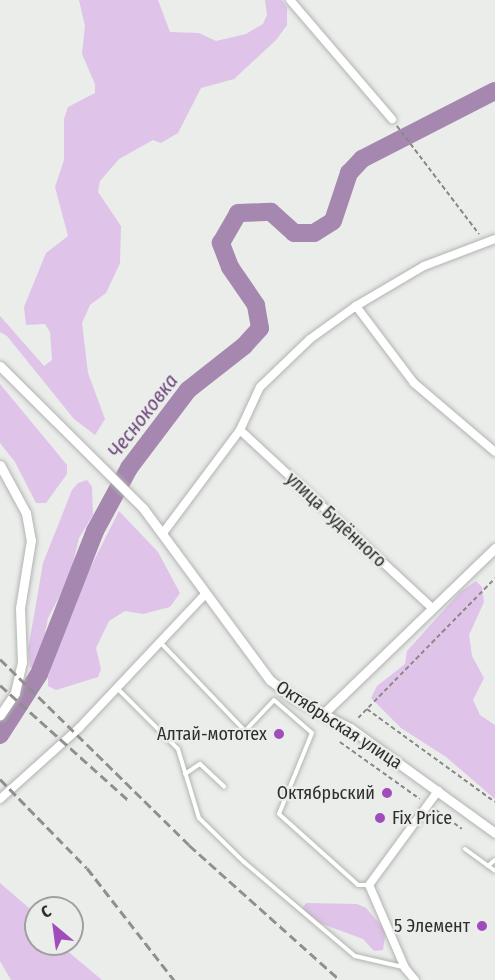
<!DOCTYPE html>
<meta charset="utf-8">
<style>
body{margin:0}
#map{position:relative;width:495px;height:980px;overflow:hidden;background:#eaedea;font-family:"Fira Sans Condensed",sans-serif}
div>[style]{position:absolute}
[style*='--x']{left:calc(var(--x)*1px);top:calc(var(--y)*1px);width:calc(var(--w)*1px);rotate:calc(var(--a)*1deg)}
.green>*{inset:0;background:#dfc3e9}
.river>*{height:18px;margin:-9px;padding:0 9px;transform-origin:9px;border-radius:9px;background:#a587af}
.path>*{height:1.5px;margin-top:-0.75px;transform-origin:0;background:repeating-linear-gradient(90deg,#888987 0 4.5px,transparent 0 7.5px)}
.roads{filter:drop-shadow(0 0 2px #b2b4b1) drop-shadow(0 0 2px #b2b4b1)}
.service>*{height:4px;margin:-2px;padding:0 2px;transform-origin:2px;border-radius:2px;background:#fff}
.minor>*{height:8px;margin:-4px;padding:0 4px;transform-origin:4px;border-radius:4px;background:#fff}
.tertiary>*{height:9px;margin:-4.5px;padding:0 4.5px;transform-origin:4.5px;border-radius:4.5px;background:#fff}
.rail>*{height:3px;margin-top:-1.5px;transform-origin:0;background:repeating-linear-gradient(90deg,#8f908e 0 9px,transparent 0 13.5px)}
.dots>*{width:16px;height:16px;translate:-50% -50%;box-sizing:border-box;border:3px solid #eaedea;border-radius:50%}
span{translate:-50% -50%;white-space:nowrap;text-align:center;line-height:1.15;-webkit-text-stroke:4.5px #eaedea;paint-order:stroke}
.street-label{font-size:18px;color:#2e2e2d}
.poi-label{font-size:18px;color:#2e2e2d}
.right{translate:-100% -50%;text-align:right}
.left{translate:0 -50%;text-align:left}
.water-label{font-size:20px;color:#6d447b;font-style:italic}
.north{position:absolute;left:24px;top:896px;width:60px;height:60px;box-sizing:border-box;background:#eaedea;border:2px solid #9fa19e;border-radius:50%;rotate:331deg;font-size:16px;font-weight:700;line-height:24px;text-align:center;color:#2e2e2d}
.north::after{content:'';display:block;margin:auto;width:21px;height:27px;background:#a04cbb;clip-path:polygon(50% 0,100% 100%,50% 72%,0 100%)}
</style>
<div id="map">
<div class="green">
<i style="clip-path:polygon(79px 0,158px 0,170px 32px,199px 33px,216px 41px,246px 34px,263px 24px,267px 15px,265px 0,282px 0,287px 8px,287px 25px,276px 40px,234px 79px,201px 88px,178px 133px,161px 143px,153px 140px,119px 159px,100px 181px,98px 192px,121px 226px,120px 263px,106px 293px,90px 305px,82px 323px,88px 373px,105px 419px,95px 435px,74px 419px,7px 336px,0 332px,0 316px,44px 366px,52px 360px,50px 332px,45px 324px,26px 325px,24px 307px,46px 253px,68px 236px,55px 187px,64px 160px,64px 119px,68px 107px,95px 93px,95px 84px,82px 54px,85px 26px)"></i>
<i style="clip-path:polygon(0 384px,67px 465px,67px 474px,46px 503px,36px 503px,15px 462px,0 443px)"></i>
<i style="clip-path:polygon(87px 480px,92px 487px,93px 515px,79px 538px,70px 576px,48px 618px,39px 664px,30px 668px,28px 650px,43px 563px,72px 490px,78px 483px)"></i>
<i style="clip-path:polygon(119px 511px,158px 552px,180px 593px,170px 607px,143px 614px,125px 611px,109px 621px,96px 648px,101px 669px,98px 677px,56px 690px,48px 686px,48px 677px,71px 606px)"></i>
<i style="clip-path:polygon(476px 581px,482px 587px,484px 602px,469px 635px,472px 656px,484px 678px,473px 700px,480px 715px,495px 725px,495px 799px,446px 757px,401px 728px,371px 698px,377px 686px,405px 664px,407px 651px,460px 592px)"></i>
<i style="clip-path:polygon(0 883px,36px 914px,36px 944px,59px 944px,102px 980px,11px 980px,0 961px)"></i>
<i style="clip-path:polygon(306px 903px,357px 904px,366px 908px,386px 931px,383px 950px,374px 951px,363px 939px,306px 918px,301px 910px)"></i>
</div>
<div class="river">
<i style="--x:0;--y:735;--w:72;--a:-57.4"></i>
<i style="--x:39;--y:674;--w:154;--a:-68.6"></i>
<i style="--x:95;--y:531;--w:72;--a:-61.6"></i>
<i style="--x:129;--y:468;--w:98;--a:-52.9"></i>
<i style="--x:188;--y:390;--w:71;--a:-38.2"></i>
<i style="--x:244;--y:346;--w:24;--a:-48"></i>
<i style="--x:260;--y:328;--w:23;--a:-100"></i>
<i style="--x:256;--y:305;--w:46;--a:-124.4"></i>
<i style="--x:230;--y:267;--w:26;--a:-111"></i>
<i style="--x:221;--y:243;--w:34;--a:-60"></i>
<i style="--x:238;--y:213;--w:33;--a:-2"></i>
<i style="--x:271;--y:212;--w:31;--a:42"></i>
<i style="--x:294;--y:233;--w:20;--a:0"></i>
<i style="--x:314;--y:233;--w:22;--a:-32"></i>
<i style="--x:333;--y:221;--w:51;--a:-71.6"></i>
<i style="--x:349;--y:173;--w:19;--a:-47"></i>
<i style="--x:362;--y:159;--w:149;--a:-27.1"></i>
</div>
<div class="path">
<i style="--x:397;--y:126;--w:136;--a:52.8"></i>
<i style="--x:367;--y:709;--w:158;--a:36"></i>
<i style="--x:358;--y:718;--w:196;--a:-45.6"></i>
<i style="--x:340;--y:742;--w:98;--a:35.5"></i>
<i style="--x:436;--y:810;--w:32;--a:36"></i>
</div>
<div class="roads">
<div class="service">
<i style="--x:160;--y:642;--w:123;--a:46.3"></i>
<i style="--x:245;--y:731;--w:42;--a:-46.9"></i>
<i style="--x:274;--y:700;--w:50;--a:41"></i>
<i style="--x:312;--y:733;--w:87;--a:112.2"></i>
<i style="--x:279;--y:814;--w:106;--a:41.9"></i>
<i style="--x:358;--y:885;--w:10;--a:0"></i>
<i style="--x:117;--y:688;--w:86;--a:45"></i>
<i style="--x:178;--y:749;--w:72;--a:73.1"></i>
<i style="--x:199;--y:818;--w:63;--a:44.4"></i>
<i style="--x:244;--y:862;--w:145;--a:40.3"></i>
<i style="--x:355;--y:956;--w:49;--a:12.9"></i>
<i style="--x:185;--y:774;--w:18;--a:-34"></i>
<i style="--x:200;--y:764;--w:33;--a:43"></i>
<i style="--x:465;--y:849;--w:37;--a:36"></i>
<i style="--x:488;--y:866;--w:9;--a:-41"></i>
</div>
<div class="minor">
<i style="--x:290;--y:0;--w:157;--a:49.4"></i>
<i style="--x:356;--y:306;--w:96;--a:53"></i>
<i style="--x:414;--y:383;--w:106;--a:40.4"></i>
<i style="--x:240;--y:430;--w:263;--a:42.8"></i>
<i style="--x:163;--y:533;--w:129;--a:-53.2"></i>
<i style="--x:240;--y:430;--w:47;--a:-65.1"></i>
<i style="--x:260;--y:387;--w:69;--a:-43.8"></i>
<i style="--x:310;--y:339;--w:57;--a:-35.7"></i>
<i style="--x:356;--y:306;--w:79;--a:-30.5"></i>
<i style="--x:424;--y:266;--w:76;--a:-20.8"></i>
<i style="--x:0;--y:799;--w:106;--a:-41.9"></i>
<i style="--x:79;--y:728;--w:185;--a:-46.7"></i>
<i style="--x:415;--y:980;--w:16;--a:-130"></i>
<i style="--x:405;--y:968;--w:90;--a:-113.4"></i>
<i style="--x:369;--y:885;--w:117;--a:-53.7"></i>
</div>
<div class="tertiary">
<i style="--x:0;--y:366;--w:202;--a:44.8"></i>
<i style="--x:143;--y:508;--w:214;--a:53.6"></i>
<i style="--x:270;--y:680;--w:29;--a:38"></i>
<i style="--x:293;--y:698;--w:64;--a:27.8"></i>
<i style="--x:350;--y:728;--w:179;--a:35.9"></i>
<i style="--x:0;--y:465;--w:55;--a:61.6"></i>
<i style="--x:26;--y:513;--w:27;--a:80"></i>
<i style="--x:31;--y:540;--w:69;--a:99.2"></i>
<i style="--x:20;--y:608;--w:54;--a:87.9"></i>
<i style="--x:22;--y:662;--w:32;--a:103"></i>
<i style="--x:15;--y:693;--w:27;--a:124"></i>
<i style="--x:323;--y:714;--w:239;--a:-44"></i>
</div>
</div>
<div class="rail">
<i style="--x:0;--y:659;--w:265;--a:44.5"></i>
<i style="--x:189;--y:845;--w:203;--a:41.8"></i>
<i style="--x:0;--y:685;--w:172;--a:41.9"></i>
<i style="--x:0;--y:779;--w:124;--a:45.7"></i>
<i style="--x:87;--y:868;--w:142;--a:52.2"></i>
</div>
<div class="dots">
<i style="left:279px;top:734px;background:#a04cbb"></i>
<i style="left:387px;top:793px;background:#a04cbb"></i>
<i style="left:380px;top:818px;background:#a04cbb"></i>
<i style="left:482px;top:926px;background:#a04cbb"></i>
</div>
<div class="street-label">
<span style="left:336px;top:520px;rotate:43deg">улица Будённого</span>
<span style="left:339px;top:725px;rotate:33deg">Октябрьская улица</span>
</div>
<div class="poi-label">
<span class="right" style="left:267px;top:734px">Алтай-мототех</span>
<span class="right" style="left:375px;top:793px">Октябрьский</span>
<span class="left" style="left:392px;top:818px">Fix Price</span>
<span class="right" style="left:470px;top:926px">5 Элемент</span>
</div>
<div class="water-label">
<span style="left:143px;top:416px;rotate:-52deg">Чесноковка</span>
</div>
<div class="north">С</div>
</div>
